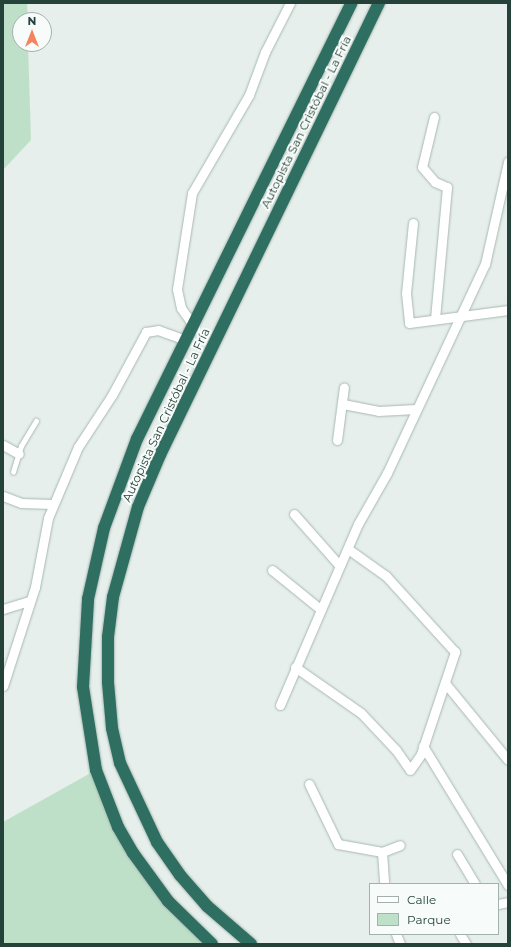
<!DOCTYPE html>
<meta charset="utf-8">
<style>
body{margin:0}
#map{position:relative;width:511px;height:947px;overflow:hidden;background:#e6efeb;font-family:Montserrat,sans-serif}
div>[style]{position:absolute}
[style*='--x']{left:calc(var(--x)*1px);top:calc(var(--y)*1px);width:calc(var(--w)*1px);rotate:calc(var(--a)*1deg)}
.green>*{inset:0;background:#bfe0c8}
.roads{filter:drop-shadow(0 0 1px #a8b8b2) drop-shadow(0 0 1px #a8b8b2)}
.lane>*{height:4.5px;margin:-2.25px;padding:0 2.25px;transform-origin:2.25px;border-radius:2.25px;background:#fff}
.street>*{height:9px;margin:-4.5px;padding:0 4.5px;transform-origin:4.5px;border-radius:4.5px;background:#fff}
.highway>*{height:12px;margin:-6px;padding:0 6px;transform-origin:6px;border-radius:6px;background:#2f6f62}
span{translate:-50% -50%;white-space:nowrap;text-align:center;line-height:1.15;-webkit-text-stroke:4px #f7fbf9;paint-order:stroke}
.street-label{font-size:12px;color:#24423a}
.frame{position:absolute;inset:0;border:4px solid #24423a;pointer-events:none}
.legend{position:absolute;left:369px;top:883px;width:130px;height:52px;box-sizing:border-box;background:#f7fbf9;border:1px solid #a3b1ad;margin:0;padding:5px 7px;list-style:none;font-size:12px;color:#24423a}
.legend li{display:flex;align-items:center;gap:8px;height:20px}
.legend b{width:20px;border:1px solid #a3b1ad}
.north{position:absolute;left:12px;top:12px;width:40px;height:40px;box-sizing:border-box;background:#f7fbf9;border:1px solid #a3b1ad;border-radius:50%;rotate:0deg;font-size:11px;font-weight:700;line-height:16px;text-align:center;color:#24423a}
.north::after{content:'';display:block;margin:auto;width:14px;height:18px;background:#f4845f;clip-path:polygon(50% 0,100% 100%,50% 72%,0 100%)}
</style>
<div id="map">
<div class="green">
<i style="clip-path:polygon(3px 3px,27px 3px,28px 20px,20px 20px,20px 44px,28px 44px,31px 140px,3px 170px)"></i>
<i style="clip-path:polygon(96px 770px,133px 853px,212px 944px,3px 944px,3px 822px)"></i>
</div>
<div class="roads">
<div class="lane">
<i style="--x:13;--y:472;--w:27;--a:-73"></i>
<i style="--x:21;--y:446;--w:29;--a:-59"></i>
</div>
<div class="street">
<i style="--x:434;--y:117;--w:51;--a:103.5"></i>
<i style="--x:422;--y:167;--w:20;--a:49"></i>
<i style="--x:435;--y:182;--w:13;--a:23"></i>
<i style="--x:447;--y:187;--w:133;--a:95.2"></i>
<i style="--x:413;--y:223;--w:70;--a:95.7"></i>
<i style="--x:406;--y:293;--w:30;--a:84"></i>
<i style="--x:409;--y:323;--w:100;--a:-7.5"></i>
<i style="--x:193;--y:325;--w:21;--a:-125"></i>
<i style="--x:181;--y:308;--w:19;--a:-102"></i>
<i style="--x:177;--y:289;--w:97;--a:-81.1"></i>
<i style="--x:192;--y:193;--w:113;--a:-59.8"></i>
<i style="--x:249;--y:95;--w:46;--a:-69.6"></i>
<i style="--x:265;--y:52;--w:55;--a:-63"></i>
<i style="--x:343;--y:404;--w:36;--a:11"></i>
<i style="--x:378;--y:411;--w:38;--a:-3"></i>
<i style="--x:337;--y:440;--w:53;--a:-82.5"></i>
<i style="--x:3;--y:445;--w:18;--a:29"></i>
<i style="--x:3;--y:496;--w:19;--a:21"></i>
<i style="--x:21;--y:503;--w:32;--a:2"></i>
<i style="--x:294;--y:514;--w:69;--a:48.5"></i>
<i style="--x:272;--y:570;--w:62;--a:39.1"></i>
<i style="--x:3;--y:609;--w:28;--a:-17"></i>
<i style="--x:295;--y:667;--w:80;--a:34.9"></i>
<i style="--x:361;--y:713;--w:51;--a:46.6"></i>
<i style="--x:396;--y:750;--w:24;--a:55"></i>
<i style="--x:410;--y:770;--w:19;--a:-55"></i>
<i style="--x:421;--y:754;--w:108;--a:-71.6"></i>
<i style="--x:455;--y:652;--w:103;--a:-132.2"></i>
<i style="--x:386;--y:576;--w:47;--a:-144.6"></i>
<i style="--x:445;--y:683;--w:99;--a:50.7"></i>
<i style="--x:3;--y:686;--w:104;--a:-72.1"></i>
<i style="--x:35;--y:587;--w:70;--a:-79.3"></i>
<i style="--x:48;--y:518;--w:77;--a:-67.1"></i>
<i style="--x:78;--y:447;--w:62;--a:-56.8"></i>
<i style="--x:112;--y:395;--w:72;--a:-61.6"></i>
<i style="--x:146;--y:332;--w:12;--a:-9"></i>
<i style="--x:158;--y:330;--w:30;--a:20"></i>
<i style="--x:280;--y:705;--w:197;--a:-66.7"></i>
<i style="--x:358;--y:524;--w:59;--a:-60.4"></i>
<i style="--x:387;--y:473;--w:231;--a:-64.9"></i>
<i style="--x:485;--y:264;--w:105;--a:-77.3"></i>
<i style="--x:423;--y:746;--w:163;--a:58.6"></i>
<i style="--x:309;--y:784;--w:67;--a:64.2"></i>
<i style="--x:338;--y:844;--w:45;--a:10.3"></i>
<i style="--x:382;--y:852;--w:19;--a:-21"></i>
<i style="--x:382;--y:852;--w:32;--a:86"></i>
<i style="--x:457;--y:854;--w:35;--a:59"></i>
<i style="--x:498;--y:904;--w:10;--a:-11"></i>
<i style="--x:396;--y:934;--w:11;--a:68"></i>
<i style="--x:460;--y:934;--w:12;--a:59"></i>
</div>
<div class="highway">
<i style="--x:212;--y:944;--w:62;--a:-135.7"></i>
<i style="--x:168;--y:901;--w:59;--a:-126.1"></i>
<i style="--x:133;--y:853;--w:30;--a:-120"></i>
<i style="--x:118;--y:827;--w:61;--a:-111.1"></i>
<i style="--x:96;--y:770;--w:84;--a:-98.9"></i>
<i style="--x:83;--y:687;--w:88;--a:-86.7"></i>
<i style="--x:88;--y:599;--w:73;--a:-77.3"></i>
<i style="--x:104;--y:528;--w:95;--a:-69.7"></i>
<i style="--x:137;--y:439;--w:486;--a:-63.8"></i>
<i style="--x:251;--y:944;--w:58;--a:-139.2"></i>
<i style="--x:207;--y:906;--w:41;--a:-131.1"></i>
<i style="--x:180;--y:875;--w:40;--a:-124.9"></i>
<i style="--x:157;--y:842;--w:87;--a:-115.1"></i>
<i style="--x:120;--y:763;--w:36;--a:-103"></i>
<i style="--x:112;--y:728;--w:46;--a:-95"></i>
<i style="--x:108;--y:682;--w:45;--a:-90"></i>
<i style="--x:108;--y:637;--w:40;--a:-82.9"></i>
<i style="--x:113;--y:597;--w:93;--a:-74.5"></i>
<i style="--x:138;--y:507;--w:56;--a:-67.1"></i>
<i style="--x:160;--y:455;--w:502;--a:-64.15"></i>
</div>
</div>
<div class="street-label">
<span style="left:306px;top:122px;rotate:-64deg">Autopista San Cristóbal - La Fría</span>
<span style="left:166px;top:415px;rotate:-65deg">Autopista San Cristóbal - La Fría</span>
</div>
<div class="frame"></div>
<ul class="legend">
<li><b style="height:5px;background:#fff"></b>Calle</li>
<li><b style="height:11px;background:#bfe0c8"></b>Parque</li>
</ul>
<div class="north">N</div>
</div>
